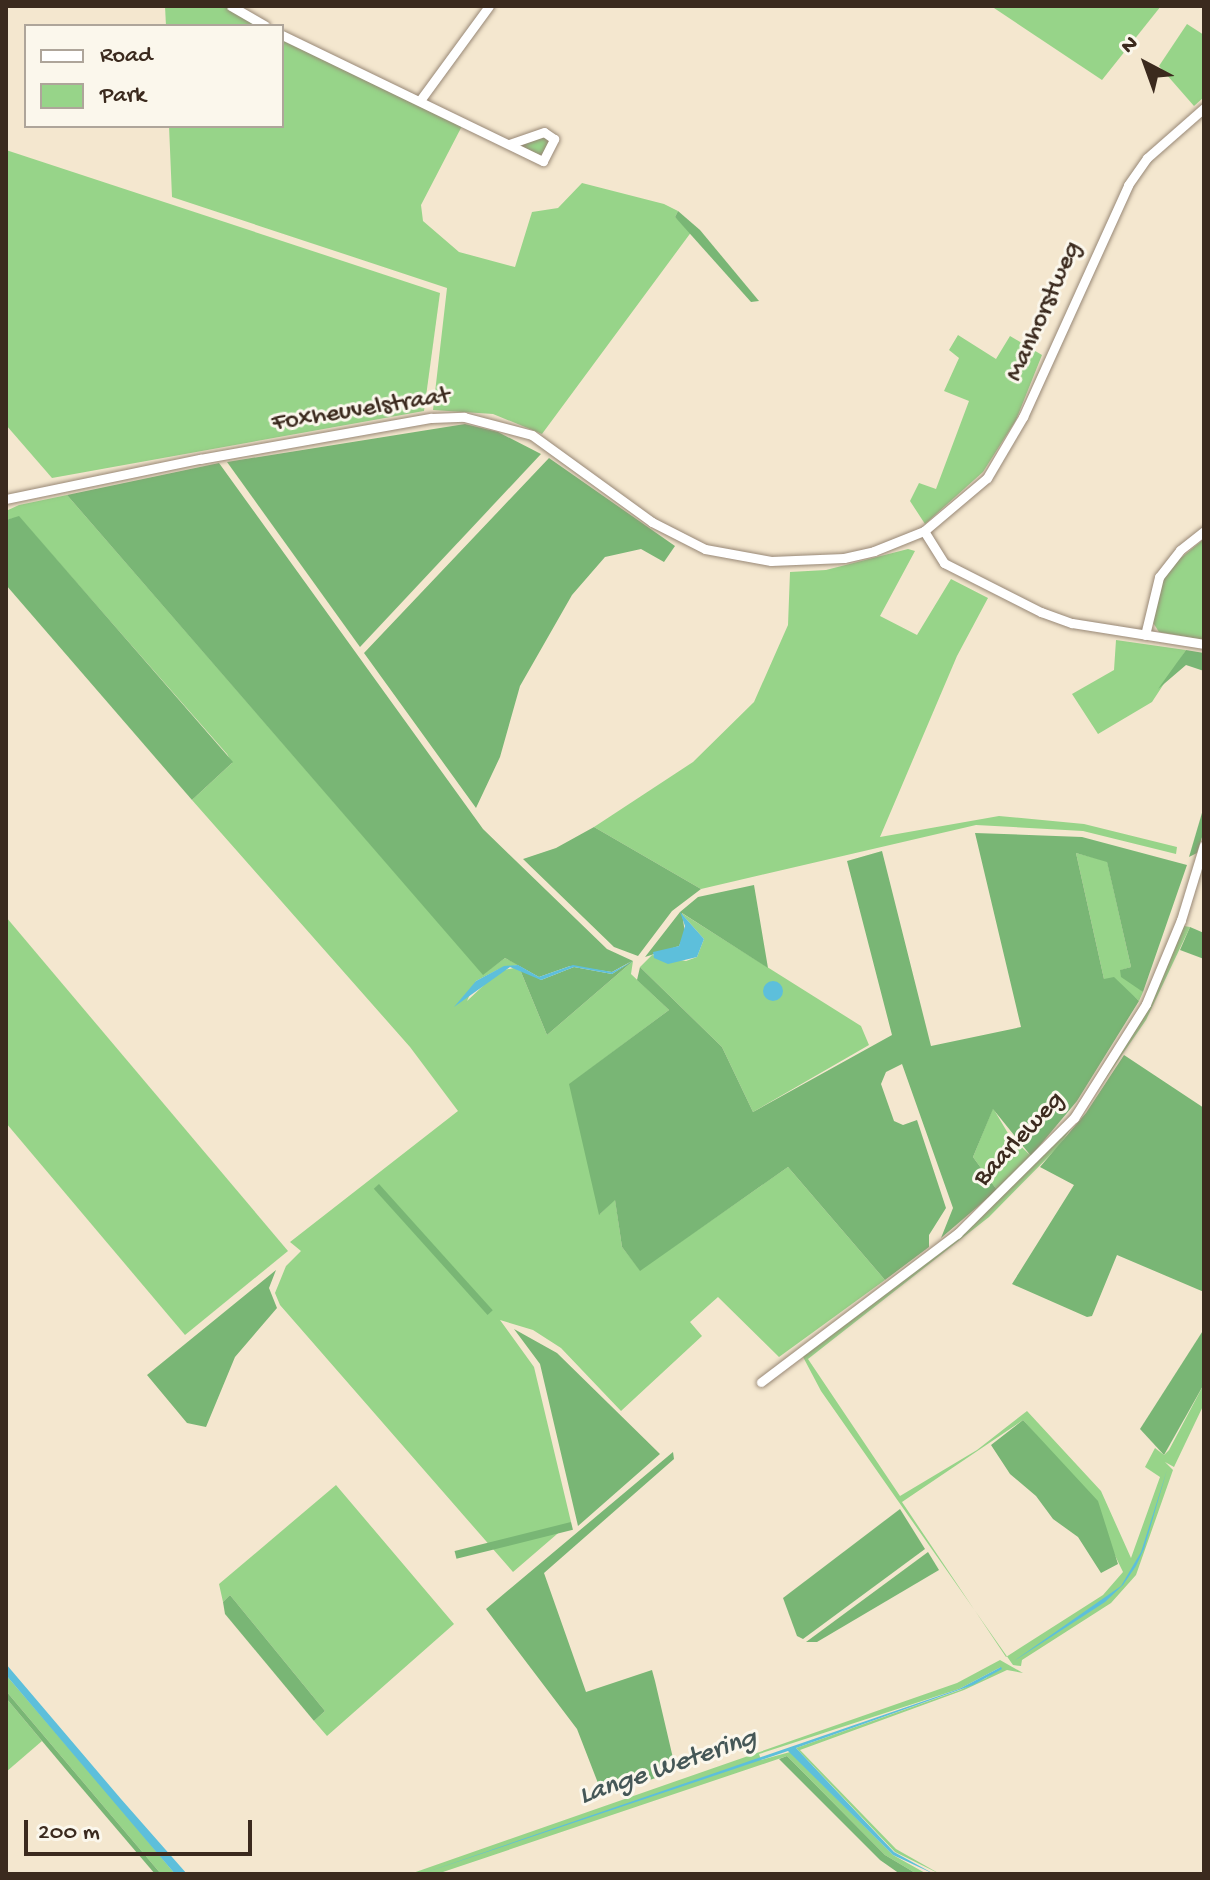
<!DOCTYPE html>
<style>
body{margin:0}
#map{position:relative;width:1210px;height:1880px;overflow:hidden;background:#f4e7cf;font-family:"Gochi Hand",sans-serif}
div>[style]{position:absolute}
[style*='--x']{left:calc(var(--x)*1px);top:calc(var(--y)*1px);width:calc(var(--w)*1px);rotate:calc(var(--a)*1deg)}
.green>*{inset:0;background:#97d489}
.forest>*{inset:0;background:#79b675;transform-origin:0 0}
.water>*{inset:0;background:#5dbfdb}
.round{border-radius:50%}
.roads{filter:drop-shadow(0 0 2px #988876) drop-shadow(0 0 2px #988876)}
.minor>*{height:9px;margin:-4.5px;padding:0 4.5px;transform-origin:4.5px;border-radius:4.5px;background:#fff}
span{translate:-50% -50%;white-space:nowrap;text-align:center;line-height:1.15;-webkit-text-stroke:6px #fbf7ec;paint-order:stroke}
.street-label{font-size:26px;color:#3b2a1e}
.water-label{font-size:28px;color:#455757;font-style:italic}
.frame{position:absolute;inset:0;border:8px solid #3b2a1e;pointer-events:none}
.legend{position:absolute;left:24px;top:24px;width:260px;height:104px;box-sizing:border-box;background:#fbf7ec;border:2px solid #aea59a;margin:0;padding:10px 14px;list-style:none;font-size:24px;color:#3b2a1e}
.legend li{display:flex;align-items:center;gap:16px;height:40px}
.legend b{width:40px;border:2px solid #aea59a}
.north{position:absolute;left:1106px;top:24px;width:80px;height:80px;-webkit-text-stroke:6px #fbf7ec;paint-order:stroke;rotate:319deg;font-size:22px;font-weight:700;line-height:32px;text-align:center;color:#3b2a1e}
.north::after{content:'';display:block;margin:auto;width:28px;height:36px;background:#3b2a1e;clip-path:polygon(50% 0,100% 100%,50% 72%,0 100%)}
.scale{position:absolute;left:24px;top:1820px;width:228px;height:36px;box-sizing:border-box;border:4px solid #3b2a1e;border-top:0;padding-left:10px;font-size:24px;line-height:28px;white-space:nowrap;color:#3b2a1e;-webkit-text-stroke:6px #fbf7ec;paint-order:stroke}
</style>
<div id="map">
<div class="green">
<i style="clip-path:polygon(165px 6px,227px 6px,262px 26px,166px 26px)"></i>
<i style="clip-path:polygon(991px 6px,1161px 6px,1102px 80px)"></i>
<i style="clip-path:polygon(1187px 24px,1204px 35px,1204px 97px,1194px 106px,1159px 66px)"></i>
<i style="clip-path:polygon(282px 38px,462px 126px,421px 205px,423px 221px,459px 252px,515px 267px,532px 212px,558px 208px,582px 183px,664px 204px,678px 211px,675px 217px,692px 231px,542px 434px,493px 414px,433px 410px,447px 288px,172px 197px,169px 126px,282px 126px)"></i>
<i style="clip-path:polygon(541px 135px,551px 140px,543px 157px,519px 145px)"></i>
<i style="clip-path:polygon(6px 150px,440px 293px,424px 411px,52px 478px,6px 425px)"></i>
<i style="clip-path:polygon(958px 335px,996px 359px,1010px 336px,1042px 355px,1016px 420px,983px 472px,925px 524px,910px 501px,919px 483px,936px 489px,969px 401px,944px 391px,959px 358px,949px 350px)"></i>
<i style="clip-path:polygon(67px 495px,483px 974px,505px 958px,518px 965px,499px 969px,476px 981px,467px 1001px,499px 971px,519px 967px,547px 1035px,633px 961px,631px 974px,669px 1010px,570px 1084px,600px 1214px,615px 1199px,622px 1247px,640px 1270px,788px 1167px,885px 1280px,779px 1357px,718px 1297px,690px 1322px,702px 1336px,621px 1411px,561px 1348px,533px 1330px,500px 1320px,534px 1367px,571px 1522px,513px 1572px,280px 1305px,275px 1293px,286px 1266px,301px 1251px,290px 1242px,458px 1111px,410px 1047px,192px 800px,232px 763px,227px 754px,19px 517px,6px 520px,6px 511px,19px 505px)"></i>
<i style="clip-path:polygon(1204px 539px,1204px 640px,1159px 632px,1150px 618px,1158px 588px,1171px 566px)"></i>
<i style="clip-path:polygon(908px 549px,915px 551px,880px 616px,917px 635px,951px 579px,988px 598px,957px 656px,880px 837px,999px 816px,1084px 824px,1177px 847px,1176px 854px,1083px 831px,976px 825px,701px 889px,594px 827px,693px 762px,754px 702px,788px 625px,790px 572px,826px 570px)"></i>
<i style="clip-path:polygon(1116px 640px,1186px 650px,1152px 702px,1098px 734px,1072px 694px,1114px 670px)"></i>
<i style="clip-path:polygon(1076px 853px,1107px 861px,1131px 967px,1121px 970px,1143px 992px,1139px 1001px,1115px 980px,1104px 979px)"></i>
<i style="clip-path:polygon(680px 912px,861px 1026px,869px 1045px,753px 1112px,722px 1047px,640px 967px,652px 955px,686px 961px,697px 957px,704px 939px)"></i>
<i style="clip-path:polygon(6px 917px,288px 1251px,185px 1335px,6px 1123px)"></i>
<i style="clip-path:polygon(evenodd,1184px 926px,1190px 927px,1146px 1020px,1059px 1146px,989px 1217px,808px 1359px,900px 1496px,977px 1450px,1027px 1411px,1101px 1491px,1131px 1558px,1160px 1477px,1145px 1467px,1155px 1448px,1164px 1455px,1169px 1450px,1204px 1384px,1204px 1404px,1174px 1467px,1165px 1462px,1173px 1470px,1136px 1575px,1111px 1603px,1022px 1660px,1021px 1666px,1013px 1665px,821px 1391px,802px 1355px,963px 1232px,1053px 1145px,1107px 1074px,1184px 926px,1023px 1420px,1082px 1487px,1123px 1572px,1103px 1595px,1006px 1657px,902px 1502px,1023px 1420px)"></i>
<i style="clip-path:polygon(993px 1108px,1009px 1135px,1031px 1156px,997px 1190px,973px 1157px)"></i>
<i style="clip-path:polygon(336px 1485px,454px 1624px,327px 1736px,314px 1721px,325px 1711px,230px 1595px,223px 1602px,219px 1584px)"></i>
<i style="clip-path:polygon(1000px 1660px,1023px 1673px,1007px 1670px,964px 1690px,800px 1750px,896px 1849px,940px 1874px,895px 1852px,796px 1748px,960px 1690px,986px 1678px,1001px 1667px,959px 1689px,759px 1754px,761px 1760px,790px 1752px,893px 1855px,927px 1874px,917px 1874px,885px 1855px,787px 1756px,437px 1874px,410px 1874px,957px 1683px)"></i>
<i style="clip-path:polygon(6px 1675px,116px 1803px,175px 1874px,161px 1874px,6px 1691px)"></i>
<i style="clip-path:polygon(6px 1698px,42px 1741px,6px 1772px)"></i>
</div>
<div class="forest">
<i style="clip-path:polygon(678px 211px,700px 230px,759px 301px,751px 302px,675px 217px)"></i>
<i style="clip-path:polygon(465px 424px,498px 432px,541px 454px,360px 647px,227px 462px)"></i>
<i style="clip-path:polygon(549px 458px,675px 546px,664px 562px,641px 549px,605px 557px,572px 595px,520px 686px,500px 757px,476px 808px,364px 653px)"></i>
<i style="clip-path:polygon(219px 463px,483px 829px,607px 949px,633px 961px,547px 1035px,519px 967px,541px 980px,574px 967px,612px 974px,632px 961px,612px 972px,570px 966px,539px 977px,505px 958px,483px 975px,67px 495px)"></i>
<i style="clip-path:polygon(19px 516px,233px 762px,192px 800px,6px 585px,6px 520px)"></i>
<i style="clip-path:polygon(1186px 650px,1204px 653px,1204px 671px,1186px 665px,1158px 689px)"></i>
<i style="clip-path:polygon(1204px 806px,1204px 831px,1197px 853px,1189px 857px)"></i>
<i style="clip-path:polygon(594px 827px,701px 889px,672px 911px,638px 956px,614px 947px,523px 859px,556px 848px)"></i>
<i style="clip-path:polygon(975px 833px,1082px 837px,1187px 865px,1143px 992px,1121px 977px,1120px 970px,1131px 967px,1107px 862px,1076px 853px,1104px 979px,1114px 977px,1139px 1001px,1077px 1101px,1031px 1156px,993px 1109px,973px 1157px,997px 1190px,941px 1238px,953px 1208px,902px 1064px,886px 1072px,881px 1084px,894px 1121px,903px 1125px,917px 1120px,946px 1208px,929px 1235px,929px 1247px,885px 1280px,788px 1167px,640px 1271px,622px 1247px,615px 1200px,599px 1215px,569px 1084px,669px 1010px,637px 980px,640px 967px,722px 1047px,753px 1112px,892px 1035px,847px 861px,882px 851px,931px 1046px,1021px 1027px)"></i>
<i style="clip-path:polygon(754px 885px,768px 968px,682px 913px,685px 933px,679px 946px,645px 957px,680px 912px,698px 897px)"></i>
<i style="clip-path:polygon(1190px 927px,1204px 933px,1204px 959px,1180px 950px)"></i>
<i style="clip-path:polygon(1124px 1055px,1204px 1108px,1204px 1292px,1117px 1255px,1092px 1316px,1087px 1317px,1012px 1284px,1074px 1185px,1040px 1167px,1086px 1113px)"></i>
<i style="left:379px;top:1184px;width:170px;height:7px;rotate:48deg"></i>
<i style="clip-path:polygon(276px 1270px,269px 1288px,277px 1308px,235px 1357px,206px 1427px,187px 1423px,147px 1375px)"></i>
<i style="clip-path:polygon(514px 1329px,557px 1353px,660px 1454px,578px 1526px,540px 1364px)"></i>
<i style="clip-path:polygon(1204px 1329px,1204px 1384px,1164px 1455px,1140px 1429px)"></i>
<i style="clip-path:polygon(1023px 1420px,1098px 1501px,1118px 1564px,1101px 1573px,1078px 1537px,1053px 1519px,1036px 1496px,1010px 1474px,991px 1445px)"></i>
<i style="clip-path:polygon(673px 1452px,674px 1459px,544px 1573px,586px 1692px,652px 1670px,655px 1681px,676px 1771px,603px 1796px,577px 1729px,486px 1609px)"></i>
<i style="clip-path:polygon(900px 1509px,925px 1549px,803px 1639px,797px 1636px,783px 1598px)"></i>
<i style="left:571px;top:1522px;width:8px;height:120px;rotate:76deg"></i>
<i style="clip-path:polygon(928px 1552px,939px 1570px,817px 1642px,806px 1642px)"></i>
<i style="clip-path:polygon(230px 1595px,325px 1711px,314px 1721px,225px 1614px,223px 1602px)"></i>
<i style="clip-path:polygon(6px 1691px,161px 1874px,155px 1874px,68px 1772px,6px 1698px)"></i>
<i style="clip-path:polygon(787px 1756px,885px 1855px,917px 1874px,900px 1874px,880px 1860px,779px 1759px)"></i>
</div>
<div class="water">
<i style="clip-path:polygon(680px 912px,704px 939px,697px 957px,668px 964px,654px 958px,653px 952px,679px 946px,685px 926px)"></i>
<i style="clip-path:polygon(633px 961px,612px 974px,574px 967px,541px 980px,510px 967px,454px 1007px,476px 981px,504px 966px,518px 965px,539px 977px,573px 965px,612px 972px)"></i>
<i class="round" style="left:763px;top:981px;width:20px;height:20px"></i>
<i style="clip-path:polygon(1167px 1470px,1144px 1549px,1136px 1566px,1123px 1585px,1105px 1602px,1014px 1661px,1121px 1586px,1141px 1552px)"></i>
<i style="clip-path:polygon(6px 1664px,121px 1799px,187px 1874px,175px 1874px,6px 1675px)"></i>
<i style="clip-path:polygon(1001px 1667px,1002px 1669px,973px 1685px,796px 1748px,894px 1852px,934px 1874px,893px 1855px,788px 1751px,421px 1874px,959px 1689px)"></i>
</div>
<div class="roads">
<div class="minor">
<i style="--x:231;--y:6;--w:39;--a:30"></i>
<i style="--x:282;--y:35;--w:290;--a:25.8"></i>
<i style="--x:543;--y:161;--w:25;--a:-63"></i>
<i style="--x:554;--y:139;--w:12;--a:-145"></i>
<i style="--x:544;--y:132;--w:36;--a:161"></i>
<i style="--x:421;--y:99;--w:115;--a:-53.8"></i>
<i style="--x:6;--y:499;--w:198;--a:-11.7"></i>
<i style="--x:200;--y:459;--w:235;--a:-10.1"></i>
<i style="--x:431;--y:418;--w:33;--a:-2"></i>
<i style="--x:464;--y:417;--w:70;--a:14.8"></i>
<i style="--x:532;--y:435;--w:148;--a:35.9"></i>
<i style="--x:652;--y:522;--w:59;--a:27"></i>
<i style="--x:705;--y:549;--w:67;--a:10.3"></i>
<i style="--x:771;--y:561;--w:73;--a:-2.4"></i>
<i style="--x:844;--y:558;--w:31;--a:-13"></i>
<i style="--x:874;--y:551;--w:54;--a:-21.8"></i>
<i style="--x:924;--y:531;--w:82;--a:-40.1"></i>
<i style="--x:987;--y:478;--w:71;--a:-59.5"></i>
<i style="--x:1023;--y:417;--w:255;--a:-65.6"></i>
<i style="--x:1128;--y:185;--w:33;--a:-55"></i>
<i style="--x:1147;--y:158;--w:76;--a:-41.3"></i>
<i style="--x:924;--y:531;--w:38;--a:58"></i>
<i style="--x:944;--y:563;--w:109;--a:26.8"></i>
<i style="--x:1041;--y:612;--w:33;--a:20"></i>
<i style="--x:1072;--y:623;--w:134;--a:9"></i>
<i style="--x:1145;--y:635;--w:60;--a:-76.4"></i>
<i style="--x:1159;--y:577;--w:34;--a:-52"></i>
<i style="--x:1180;--y:550;--w:31;--a:-38"></i>
<i style="--x:761;--y:1382;--w:246;--a:-37.1"></i>
<i style="--x:957;--y:1234;--w:165;--a:-44.8"></i>
<i style="--x:1074;--y:1118;--w:135;--a:-57.7"></i>
<i style="--x:1146;--y:1004;--w:91;--a:-67.4"></i>
<i style="--x:1181;--y:920;--w:78;--a:-73"></i>
</div>
</div>
<div class="street-label">
<span style="left:1045px;top:312px;rotate:-66deg">Manhorstweg</span>
<span style="left:361px;top:411px;rotate:-9deg">Foxheuvelstraat</span>
<span style="left:1020px;top:1140px;rotate:-47deg">Baarleweg</span>
</div>
<div class="water-label">
<span style="left:668px;top:1768px;rotate:-19deg">Lange Wetering</span>
</div>
<div class="frame"></div>
<ul class="legend">
<li><b style="height:10px;background:#fff"></b>Road</li>
<li><b style="height:22px;background:#97d489"></b>Park</li>
</ul>
<div class="north">N</div>
<div class="scale">200 m</div>
</div>
